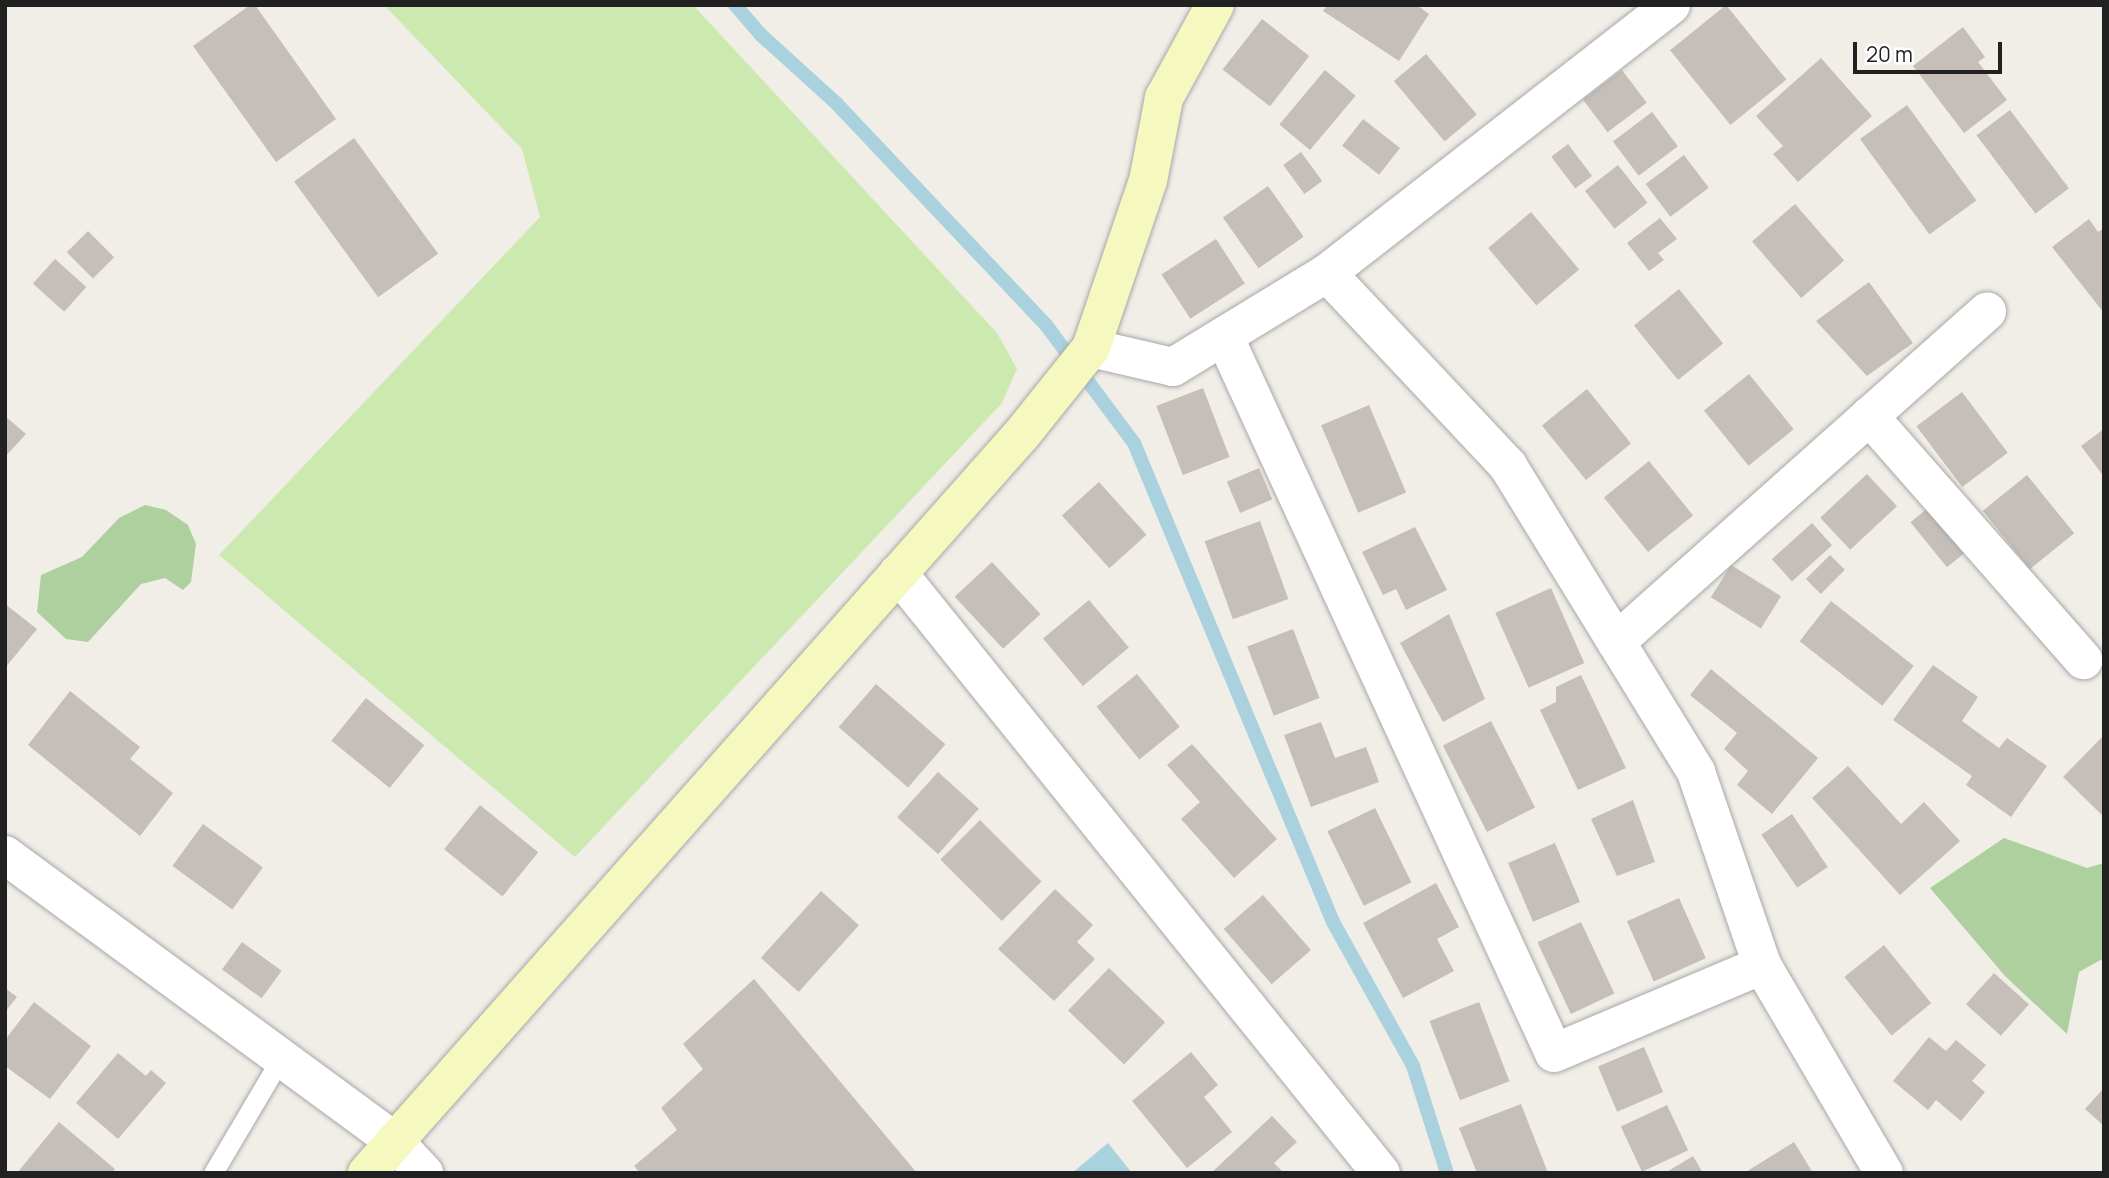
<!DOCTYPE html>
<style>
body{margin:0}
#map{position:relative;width:2109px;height:1178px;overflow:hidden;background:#f1eee8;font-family:Manrope,sans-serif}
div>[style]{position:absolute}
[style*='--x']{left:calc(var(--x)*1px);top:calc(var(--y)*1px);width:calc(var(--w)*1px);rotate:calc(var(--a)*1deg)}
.grass>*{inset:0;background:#cce9b0}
.forest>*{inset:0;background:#add09e}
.water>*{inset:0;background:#aad2de}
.stream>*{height:14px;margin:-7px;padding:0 7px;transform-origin:7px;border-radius:7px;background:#aad2de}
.building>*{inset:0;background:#c6beb8;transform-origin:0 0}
.roads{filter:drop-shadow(0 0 2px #a8a8a8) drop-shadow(0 0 2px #a8a8a8)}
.lane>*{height:19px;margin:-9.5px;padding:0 9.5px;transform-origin:9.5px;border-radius:9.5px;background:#fff}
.street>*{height:38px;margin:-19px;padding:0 19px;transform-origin:19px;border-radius:19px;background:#fff}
.secondary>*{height:38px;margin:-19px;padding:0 19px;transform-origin:19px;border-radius:19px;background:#f6f9bf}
span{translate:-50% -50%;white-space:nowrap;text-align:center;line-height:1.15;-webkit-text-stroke:6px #fff;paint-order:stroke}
.frame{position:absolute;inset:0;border:7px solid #212121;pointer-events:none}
.scale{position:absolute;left:1853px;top:42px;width:149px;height:32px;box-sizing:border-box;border:4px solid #212121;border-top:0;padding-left:9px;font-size:21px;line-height:24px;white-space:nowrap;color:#212121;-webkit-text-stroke:5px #fff;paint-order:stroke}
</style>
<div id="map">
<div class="grass">
<i style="clip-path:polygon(384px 5px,693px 5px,997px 333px,1017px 369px,1002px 403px,575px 857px,219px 555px,540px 217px,522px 149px)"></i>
</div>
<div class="forest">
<i style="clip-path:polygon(145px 505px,166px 510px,188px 525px,196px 544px,191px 582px,183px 590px,165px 578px,141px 584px,88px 642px,66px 639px,37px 612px,41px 575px,82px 557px,119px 518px)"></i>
<i style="clip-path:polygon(2004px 838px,2087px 868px,2104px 863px,2104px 958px,2079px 972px,2067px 1034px,2005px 976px,1930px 888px)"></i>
</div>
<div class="water">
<i style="clip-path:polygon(1108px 1143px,1132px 1173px,1072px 1173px)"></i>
</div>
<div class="stream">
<i style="--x:735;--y:5;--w:40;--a:49"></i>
<i style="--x:761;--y:35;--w:103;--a:42.2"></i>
<i style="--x:837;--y:104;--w:304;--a:46.6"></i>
<i style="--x:1046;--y:325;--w:147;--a:53.3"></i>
<i style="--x:1134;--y:443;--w:519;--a:67.44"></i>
<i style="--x:1333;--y:922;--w:165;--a:60.9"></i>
<i style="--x:1413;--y:1066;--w:112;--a:72.4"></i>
</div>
<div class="building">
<i style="clip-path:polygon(250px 5px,255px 5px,336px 119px,276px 162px,193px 46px)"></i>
<i style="clip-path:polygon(1327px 5px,1417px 5px,1429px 14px,1399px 61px,1323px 11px)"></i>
<i style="left:1726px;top:5px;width:96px;height:72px;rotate:51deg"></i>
<i style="left:1262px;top:19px;width:60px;height:64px;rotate:38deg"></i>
<i style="clip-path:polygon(1963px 27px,1985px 57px,1978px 62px,2007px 100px,1964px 133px,1913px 66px)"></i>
<i style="left:1426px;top:54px;width:79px;height:42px;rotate:50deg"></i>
<i style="clip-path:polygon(1821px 58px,1872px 116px,1798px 182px,1773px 154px,1783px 146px,1756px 116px)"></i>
<i style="left:1325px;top:70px;width:40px;height:71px;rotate:40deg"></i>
<i style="left:1622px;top:70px;width:41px;height:49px;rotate:53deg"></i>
<i style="left:1907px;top:105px;width:118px;height:58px;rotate:54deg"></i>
<i style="left:2010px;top:110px;width:98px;height:42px;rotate:53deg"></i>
<i style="left:1652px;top:112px;width:43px;height:49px;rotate:53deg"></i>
<i style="left:1363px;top:119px;width:47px;height:34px;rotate:38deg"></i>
<i style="left:354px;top:138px;width:143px;height:74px;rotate:54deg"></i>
<i style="left:1568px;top:144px;width:40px;height:21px;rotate:53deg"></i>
<i style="left:1301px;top:152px;width:36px;height:22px;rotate:54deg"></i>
<i style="left:1684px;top:155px;width:41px;height:48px;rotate:53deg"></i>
<i style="left:1618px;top:165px;width:48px;height:42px;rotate:52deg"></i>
<i style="left:1268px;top:186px;width:62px;height:55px;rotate:55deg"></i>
<i style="left:1795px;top:204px;width:75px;height:57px;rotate:49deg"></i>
<i style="left:1531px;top:212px;width:75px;height:56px;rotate:50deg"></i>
<i style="clip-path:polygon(1660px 218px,1677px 239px,1658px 253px,1664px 260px,1649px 271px,1627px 243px)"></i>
<i style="clip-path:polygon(2089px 219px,2098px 232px,2104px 228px,2104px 313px,2052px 247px)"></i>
<i style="left:88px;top:231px;width:37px;height:30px;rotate:45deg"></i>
<i style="left:1216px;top:239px;width:53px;height:65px;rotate:57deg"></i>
<i style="left:55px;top:259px;width:42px;height:33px;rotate:42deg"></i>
<i style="clip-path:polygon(1869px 282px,1913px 343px,1867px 376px,1816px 321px)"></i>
<i style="left:1679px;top:289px;width:70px;height:58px;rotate:51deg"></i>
<i style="left:1749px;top:374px;width:71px;height:58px;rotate:51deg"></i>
<i style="left:1203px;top:388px;width:74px;height:50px;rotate:69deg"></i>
<i style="left:1587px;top:389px;width:70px;height:58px;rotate:51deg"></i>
<i style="left:1962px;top:392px;width:76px;height:57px;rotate:53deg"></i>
<i style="left:1369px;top:405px;width:95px;height:52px;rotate:67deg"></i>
<i style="clip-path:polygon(5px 416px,26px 434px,5px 457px)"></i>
<i style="clip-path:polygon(2104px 429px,2104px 477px,2081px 446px)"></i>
<i style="left:1649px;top:461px;width:70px;height:58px;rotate:51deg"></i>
<i style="left:1259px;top:468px;width:34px;height:35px;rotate:67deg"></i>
<i style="left:1867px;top:474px;width:44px;height:64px;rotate:47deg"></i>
<i style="left:2027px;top:475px;width:75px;height:57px;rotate:51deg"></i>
<i style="left:1099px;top:482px;width:71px;height:50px;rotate:48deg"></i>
<i style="left:1933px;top:504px;width:58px;height:29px;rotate:51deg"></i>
<i style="left:1260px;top:521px;width:83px;height:59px;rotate:70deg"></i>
<i style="left:1812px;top:523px;width:30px;height:54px;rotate:48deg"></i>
<i style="clip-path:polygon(1415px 527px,1447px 590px,1406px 610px,1396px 589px,1383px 595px,1362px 552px)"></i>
<i style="left:1830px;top:555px;width:21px;height:34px;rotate:45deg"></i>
<i style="left:992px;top:562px;width:71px;height:51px;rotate:47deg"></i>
<i style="left:1731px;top:565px;width:59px;height:38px;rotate:32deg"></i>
<i style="left:1551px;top:588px;width:82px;height:61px;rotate:66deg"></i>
<i style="left:1089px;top:600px;width:62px;height:60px;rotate:50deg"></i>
<i style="left:1831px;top:601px;width:105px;height:51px;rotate:38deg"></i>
<i style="clip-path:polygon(5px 604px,37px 629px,5px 668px)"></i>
<i style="clip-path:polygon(1449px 614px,1485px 699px,1443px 722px,1400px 643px)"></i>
<i style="left:1293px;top:629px;width:74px;height:49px;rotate:69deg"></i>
<i style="clip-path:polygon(1933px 665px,1978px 697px,1962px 721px,1999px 748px,2007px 738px,2047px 766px,2011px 817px,1966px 785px,1972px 776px,1893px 720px)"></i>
<i style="clip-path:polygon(1711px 669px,1818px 758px,1772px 814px,1737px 785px,1748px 771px,1724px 749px,1737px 733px,1690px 695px)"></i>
<i style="left:1137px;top:674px;width:68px;height:52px;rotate:51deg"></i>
<i style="clip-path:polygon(1581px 675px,1626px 768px,1578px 790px,1540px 710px,1556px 702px,1556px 687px)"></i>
<i style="left:876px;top:684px;width:92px;height:57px;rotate:41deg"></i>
<i style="clip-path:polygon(70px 691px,140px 747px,130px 759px,173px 793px,140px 836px,28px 745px)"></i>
<i style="left:366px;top:698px;width:75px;height:55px;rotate:39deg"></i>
<i style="left:1491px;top:721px;width:97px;height:54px;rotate:63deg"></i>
<i style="clip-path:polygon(1321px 722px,1335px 758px,1366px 747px,1379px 782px,1311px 807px,1284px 735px)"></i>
<i style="clip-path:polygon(2104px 735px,2104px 817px,2063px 777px)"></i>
<i style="clip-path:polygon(1192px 744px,1277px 839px,1234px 878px,1181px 819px,1200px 802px,1167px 765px)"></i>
<i style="clip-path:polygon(1848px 766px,1901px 824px,1924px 802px,1960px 841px,1900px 895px,1812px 798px)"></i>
<i style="left:938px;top:772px;width:55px;height:61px;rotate:42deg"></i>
<i style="clip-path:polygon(1633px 800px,1655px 862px,1617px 876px,1591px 819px)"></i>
<i style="left:480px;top:805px;width:75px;height:57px;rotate:39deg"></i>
<i style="left:1375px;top:808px;width:83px;height:53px;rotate:64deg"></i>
<i style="left:1792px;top:814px;width:64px;height:37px;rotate:56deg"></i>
<i style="left:980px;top:820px;width:87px;height:56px;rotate:45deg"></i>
<i style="left:203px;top:824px;width:74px;height:52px;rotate:36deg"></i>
<i style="left:1555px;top:843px;width:64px;height:51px;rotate:67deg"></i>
<i style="clip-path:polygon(1436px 883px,1459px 927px,1437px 939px,1454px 971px,1403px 998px,1363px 923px)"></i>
<i style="clip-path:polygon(1055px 889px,1093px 925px,1077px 942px,1095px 959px,1054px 1001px,998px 949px)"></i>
<i style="left:821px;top:891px;width:51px;height:90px;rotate:42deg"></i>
<i style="left:1263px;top:895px;width:73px;height:52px;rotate:49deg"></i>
<i style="left:1679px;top:898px;width:66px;height:57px;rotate:66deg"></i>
<i style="left:1581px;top:922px;width:79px;height:48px;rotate:65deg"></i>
<i style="left:242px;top:942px;width:49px;height:34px;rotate:36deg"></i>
<i style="left:1884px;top:945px;width:75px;height:51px;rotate:51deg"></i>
<i style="left:1109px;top:968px;width:78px;height:59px;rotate:44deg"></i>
<i style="left:1994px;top:973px;width:47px;height:42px;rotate:42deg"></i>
<i style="clip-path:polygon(754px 979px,917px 1173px,640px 1173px,634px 1166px,677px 1130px,661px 1108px,703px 1069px,683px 1044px)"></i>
<i style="clip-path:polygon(5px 988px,17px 997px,5px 1012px)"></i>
<i style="clip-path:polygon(34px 1002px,91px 1046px,50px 1099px,5px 1066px,5px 1040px)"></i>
<i style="left:1479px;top:1002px;width:85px;height:53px;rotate:69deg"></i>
<i style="clip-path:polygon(1929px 1037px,1946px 1051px,1956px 1040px,1986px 1065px,1972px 1081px,1985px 1092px,1961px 1121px,1936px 1100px,1928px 1110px,1893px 1081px)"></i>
<i style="left:1644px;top:1047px;width:49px;height:50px;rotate:67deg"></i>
<i style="clip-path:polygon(1191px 1052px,1218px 1085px,1204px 1097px,1232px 1132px,1187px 1168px,1132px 1101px)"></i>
<i style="clip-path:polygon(118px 1053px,146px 1076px,151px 1070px,166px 1083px,118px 1139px,76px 1103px)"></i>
<i style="clip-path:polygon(2104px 1088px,2104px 1126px,2085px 1109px)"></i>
<i style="clip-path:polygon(1521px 1104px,1548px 1173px,1477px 1173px,1459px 1128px)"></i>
<i style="left:1667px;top:1105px;width:50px;height:51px;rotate:65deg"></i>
<i style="clip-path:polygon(1272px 1116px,1297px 1142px,1274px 1163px,1284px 1173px,1211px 1173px)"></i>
<i style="clip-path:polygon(59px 1122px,115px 1169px,112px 1173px,17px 1173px)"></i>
<i style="clip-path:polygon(1794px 1142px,1813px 1173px,1744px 1173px)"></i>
<i style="clip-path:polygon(1693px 1156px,1703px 1173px,1665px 1173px)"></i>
</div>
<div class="roads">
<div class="lane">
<i style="--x:213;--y:1173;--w:134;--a:-59.4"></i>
</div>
<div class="street">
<i style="--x:1327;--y:273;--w:265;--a:46.8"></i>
<i style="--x:1508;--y:466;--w:359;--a:58.4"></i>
<i style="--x:1696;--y:772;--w:204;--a:71.1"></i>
<i style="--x:1762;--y:965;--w:241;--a:59.6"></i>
<i style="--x:1224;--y:336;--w:789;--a:65.29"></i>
<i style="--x:1554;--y:1053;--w:226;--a:-22.9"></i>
<i style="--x:1091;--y:348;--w:84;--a:13"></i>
<i style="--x:1173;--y:367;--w:180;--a:-31.4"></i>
<i style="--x:1327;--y:273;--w:436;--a:-37.9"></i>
<i style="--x:1869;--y:416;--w:325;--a:48.7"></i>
<i style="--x:898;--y:573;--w:770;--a:51.17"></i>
<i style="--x:1616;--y:642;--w:497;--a:-41.7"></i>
<i style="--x:5;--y:855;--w:483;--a:36.3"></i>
<i style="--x:394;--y:1141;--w:44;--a:46.8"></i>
</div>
<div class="secondary">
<i style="--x:367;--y:1173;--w:987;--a:-48.45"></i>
<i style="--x:1022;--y:434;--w:110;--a:-51.3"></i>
<i style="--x:1091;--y:348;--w:176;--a:-71.2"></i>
<i style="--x:1148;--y:181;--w:85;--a:-79.1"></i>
<i style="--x:1164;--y:98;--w:106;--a:-61.3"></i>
</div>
</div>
<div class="frame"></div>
<div class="scale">20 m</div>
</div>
